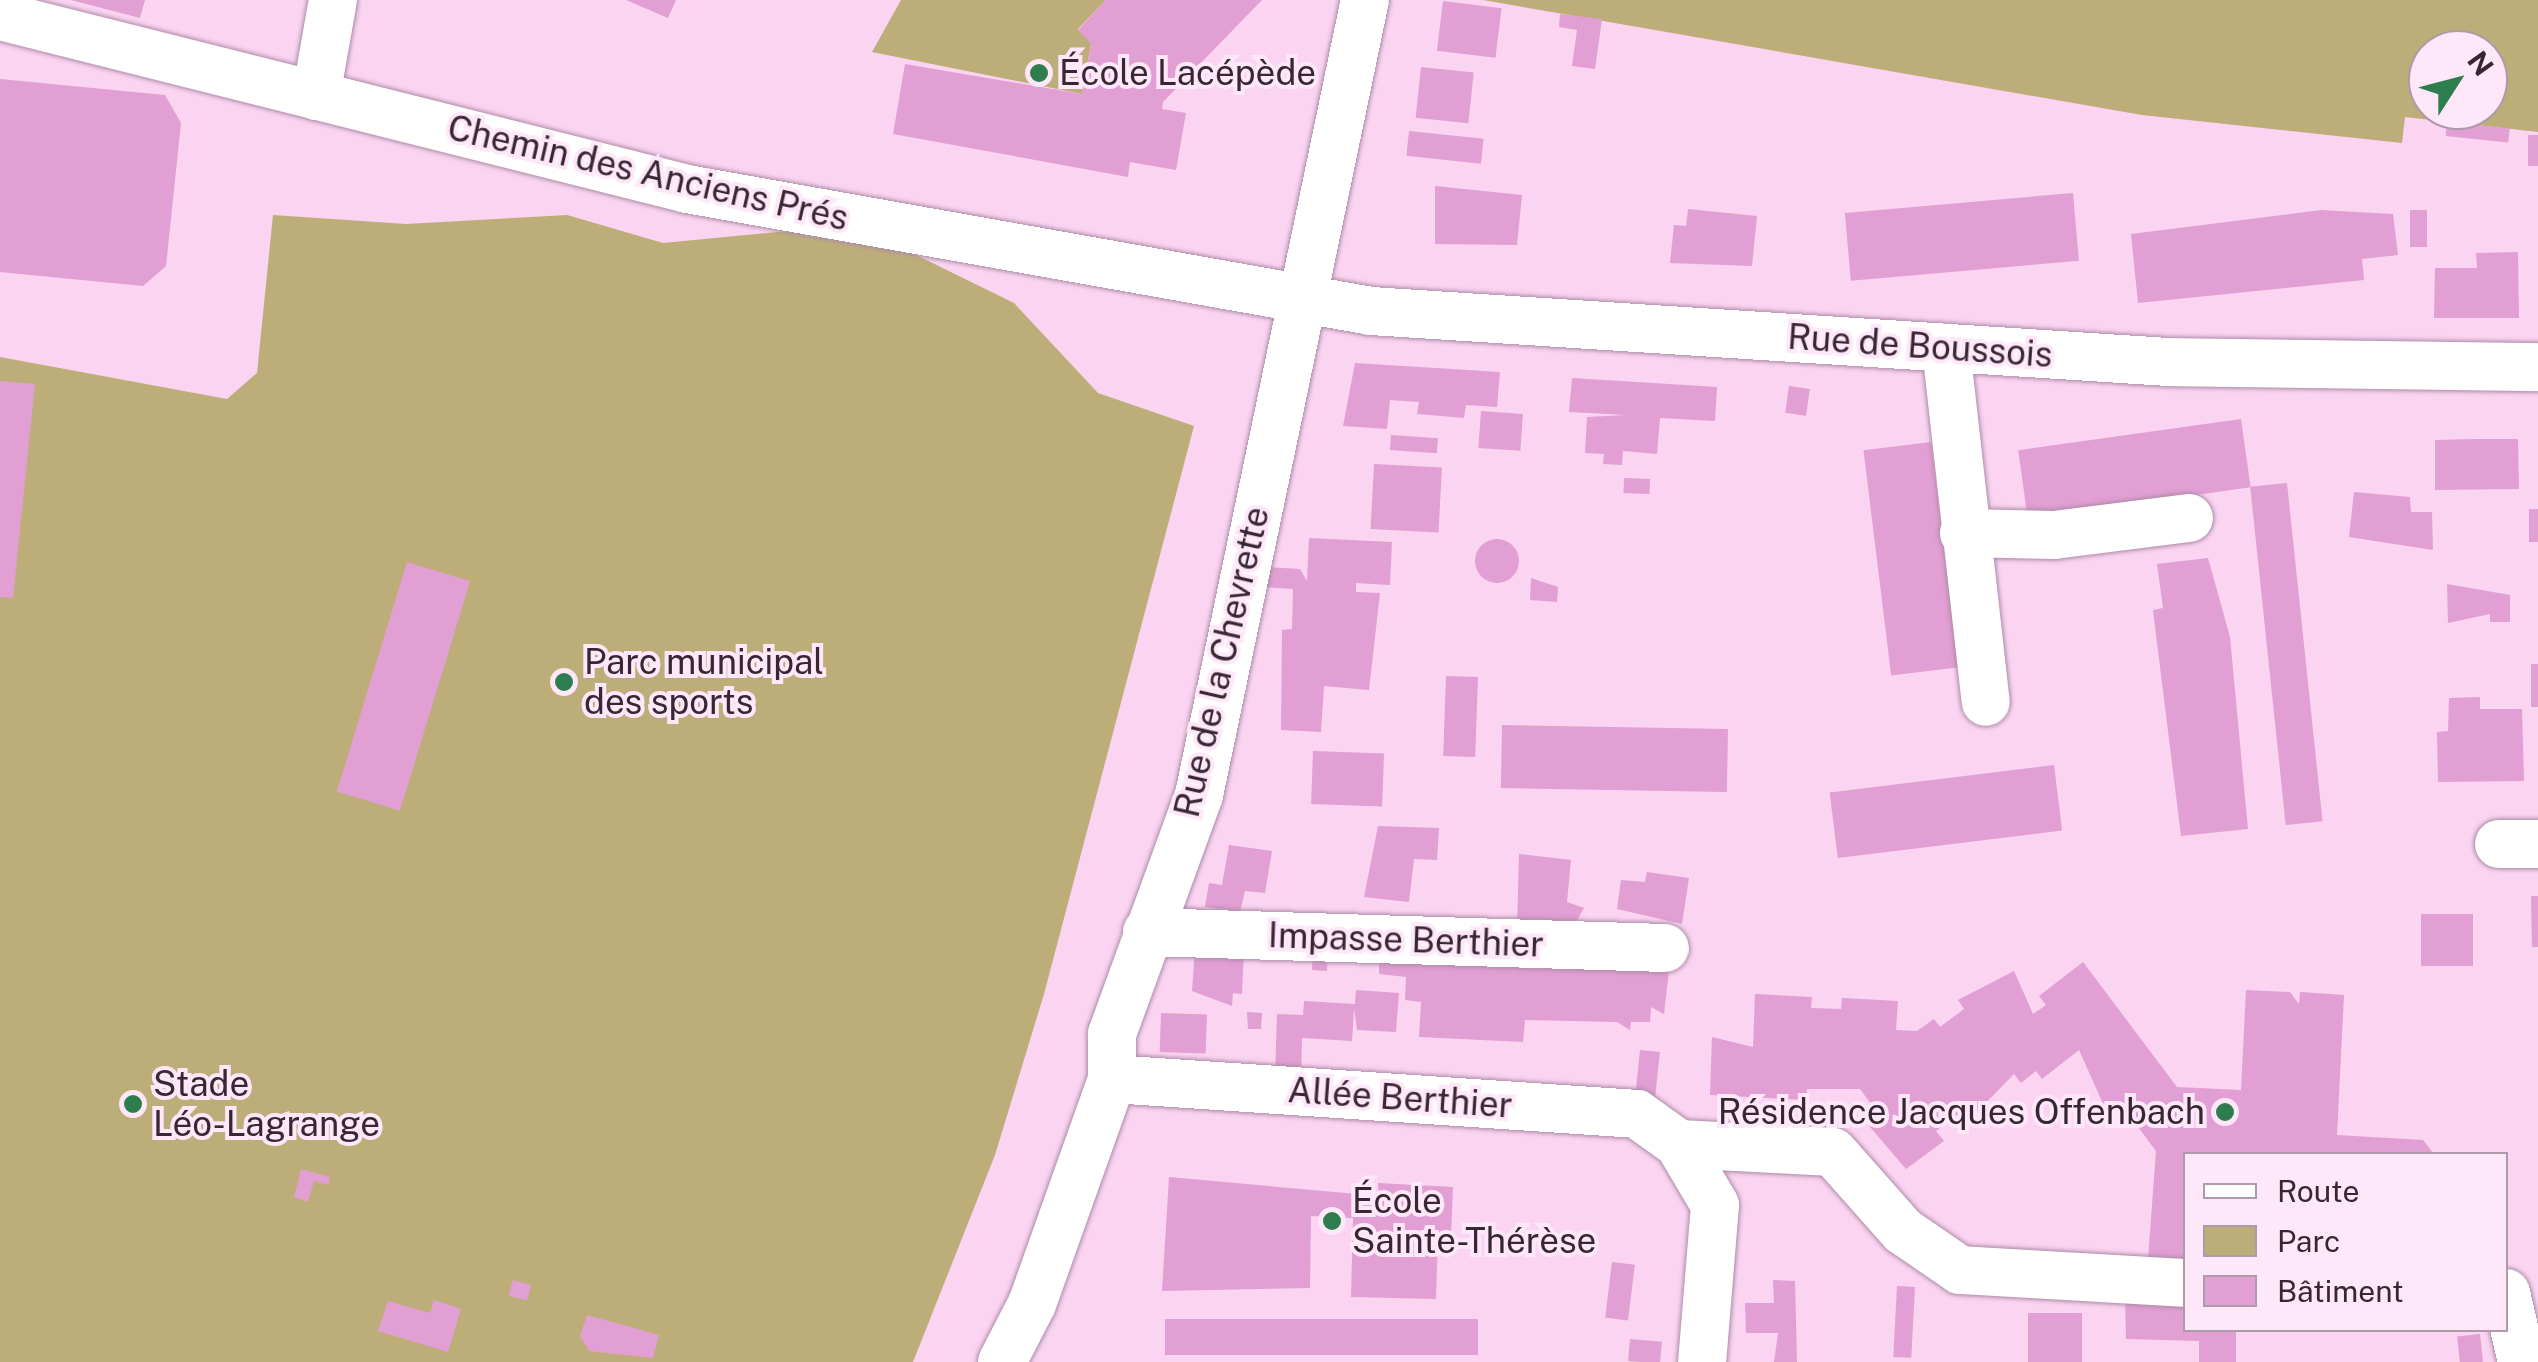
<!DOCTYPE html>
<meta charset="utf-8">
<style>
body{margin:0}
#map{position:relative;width:2538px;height:1362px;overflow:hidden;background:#fad4f1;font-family:"Public Sans",sans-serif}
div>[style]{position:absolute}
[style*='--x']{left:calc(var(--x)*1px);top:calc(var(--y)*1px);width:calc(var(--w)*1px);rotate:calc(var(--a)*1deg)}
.green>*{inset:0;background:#bdae79}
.building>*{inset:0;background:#e19fd3;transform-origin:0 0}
.round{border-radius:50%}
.roads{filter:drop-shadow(0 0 2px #ad8ba6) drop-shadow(0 0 2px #ad8ba6)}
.minor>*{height:48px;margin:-24px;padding:0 24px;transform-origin:24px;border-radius:24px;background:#fff}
.dots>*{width:28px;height:28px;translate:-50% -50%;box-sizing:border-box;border:5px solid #fee7f8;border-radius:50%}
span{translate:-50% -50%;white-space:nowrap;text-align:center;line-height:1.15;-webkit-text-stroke:8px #fee7f8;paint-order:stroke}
.poi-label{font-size:35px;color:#362732}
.left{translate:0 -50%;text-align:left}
.right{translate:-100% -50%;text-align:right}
.street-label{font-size:35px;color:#362732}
.legend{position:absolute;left:2183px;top:1152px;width:325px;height:180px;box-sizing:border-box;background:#fee7f8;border:2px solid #ae9aa9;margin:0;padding:12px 18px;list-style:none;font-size:30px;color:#362732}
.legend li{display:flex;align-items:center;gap:20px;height:50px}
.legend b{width:50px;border:2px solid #ae9aa9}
.north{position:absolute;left:2408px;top:30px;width:100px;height:100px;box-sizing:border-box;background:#fee7f8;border:2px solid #ae9aa9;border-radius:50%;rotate:54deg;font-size:28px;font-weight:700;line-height:40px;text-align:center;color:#362732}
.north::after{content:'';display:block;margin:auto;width:35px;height:45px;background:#2d7d4e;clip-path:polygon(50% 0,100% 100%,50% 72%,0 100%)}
</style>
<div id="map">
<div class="green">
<i style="clip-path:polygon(901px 0,1106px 0,1078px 29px,1091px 43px,1082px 94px,872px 52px)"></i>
<i style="clip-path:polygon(evenodd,1483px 0,2538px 0,2538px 132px,2405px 117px,2402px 143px,2142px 115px,1483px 0,2428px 50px,2488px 50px,2488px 110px,2428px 110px,2428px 50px)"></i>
<i style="clip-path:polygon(273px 215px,406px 224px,567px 215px,663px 243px,809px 229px,906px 250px,1014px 303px,1098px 393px,1194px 426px,1044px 994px,995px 1155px,913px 1362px,0 1362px,0 357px,227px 399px,257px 373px)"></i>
</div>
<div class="building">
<i style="clip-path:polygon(71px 0,145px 0,140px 18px)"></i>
<i style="clip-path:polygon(626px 0,676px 0,668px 18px)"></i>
<i style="clip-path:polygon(1106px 0,1262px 0,1163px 102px,1162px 109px,1186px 113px,1176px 170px,1130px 162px,1128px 177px,893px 134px,905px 64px,1082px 94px,1091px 43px,1078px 30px)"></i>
<i style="left:1443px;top:1px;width:59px;height:50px;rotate:7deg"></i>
<i style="clip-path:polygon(1560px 14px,1602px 19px,1595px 69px,1572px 66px,1577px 30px,1559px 27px)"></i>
<i style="left:1421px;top:67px;width:53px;height:51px;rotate:6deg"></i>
<i style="clip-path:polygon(0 79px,165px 95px,181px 123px,166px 266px,143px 286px,0 272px)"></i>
<i style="left:2447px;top:122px;width:63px;height:14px;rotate:6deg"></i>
<i style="left:1409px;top:131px;width:75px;height:25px;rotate:6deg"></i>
<i style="left:2528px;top:135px;width:10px;height:31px"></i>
<i style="clip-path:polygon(1435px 186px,1522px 195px,1517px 245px,1435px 244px)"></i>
<i style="left:2073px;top:193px;width:68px;height:229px;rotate:85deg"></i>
<i style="clip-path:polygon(1688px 209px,1757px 216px,1752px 266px,1670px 263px,1674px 225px,1686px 226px)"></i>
<i style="clip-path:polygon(2321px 210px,2393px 214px,2398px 255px,2362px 259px,2364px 280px,2138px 303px,2131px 234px)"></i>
<i style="left:2410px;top:210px;width:17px;height:37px"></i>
<i style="clip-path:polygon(2518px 252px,2519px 318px,2434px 318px,2435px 268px,2477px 268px,2476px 253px)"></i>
<i style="clip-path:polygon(1355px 363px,1500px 372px,1497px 407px,1466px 405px,1464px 418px,1417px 414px,1419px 402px,1390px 400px,1387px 429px,1343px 426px)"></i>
<i style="clip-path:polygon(1572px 378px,1717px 387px,1715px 421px,1660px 418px,1657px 454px,1623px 451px,1622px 465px,1603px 464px,1604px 454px,1585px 453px,1587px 417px,1626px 415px,1569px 412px)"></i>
<i style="clip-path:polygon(0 381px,35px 384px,13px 598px,0 597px)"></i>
<i style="left:1789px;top:386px;width:21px;height:27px;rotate:8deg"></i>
<i style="left:1481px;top:411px;width:42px;height:37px;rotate:4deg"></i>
<i style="left:2241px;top:419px;width:69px;height:225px;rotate:82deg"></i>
<i style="left:1391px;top:435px;width:47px;height:15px;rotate:4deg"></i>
<i style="clip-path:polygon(2477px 439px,2518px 439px,2519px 489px,2435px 490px,2435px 440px)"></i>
<i style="left:1931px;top:442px;width:227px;height:68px;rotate:83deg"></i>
<i style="left:1374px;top:464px;width:68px;height:65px;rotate:3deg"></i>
<i style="left:1624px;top:478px;width:26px;height:15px;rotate:2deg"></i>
<i style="left:2287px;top:483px;width:340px;height:37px;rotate:84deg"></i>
<i style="clip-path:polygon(2354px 492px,2410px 497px,2411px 512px,2432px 512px,2433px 550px,2349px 537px)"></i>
<i style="left:2538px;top:509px;width:33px;height:9px;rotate:90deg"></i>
<i style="clip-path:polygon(1309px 538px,1392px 542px,1390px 585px,1356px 583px,1356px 592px,1380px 593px,1369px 690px,1324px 686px,1321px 732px,1281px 730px,1282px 630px,1292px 629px,1293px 589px,1261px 587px,1266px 567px,1300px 569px,1307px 581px)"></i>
<i class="round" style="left:1475px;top:539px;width:44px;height:44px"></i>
<i style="clip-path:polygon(2208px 558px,2230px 637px,2248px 829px,2181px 836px,2153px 610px,2163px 608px,2157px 564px)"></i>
<i style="left:407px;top:562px;width:66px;height:240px;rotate:17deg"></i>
<i style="clip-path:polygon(1531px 578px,1558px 587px,1557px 602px,1530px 600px)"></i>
<i style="clip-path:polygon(2447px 584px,2510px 595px,2510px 622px,2490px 622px,2490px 614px,2448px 623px)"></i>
<i style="left:2531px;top:664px;width:7px;height:43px"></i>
<i style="left:1446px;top:676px;width:32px;height:80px;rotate:2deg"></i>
<i style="clip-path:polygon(2480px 697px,2480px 709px,2522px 709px,2524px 781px,2438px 782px,2437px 732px,2448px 731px,2449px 698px)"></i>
<i style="left:1502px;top:725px;width:226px;height:63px;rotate:1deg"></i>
<i style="left:1313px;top:751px;width:71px;height:53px;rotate:2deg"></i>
<i style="left:2054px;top:765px;width:66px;height:226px;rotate:83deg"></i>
<i style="clip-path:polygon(1378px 826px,1439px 828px,1437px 860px,1414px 859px,1409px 902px,1364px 897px)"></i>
<i style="clip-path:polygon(1229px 845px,1272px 851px,1265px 893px,1245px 891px,1240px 912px,1205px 907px,1209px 883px,1222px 885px)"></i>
<i style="clip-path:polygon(1519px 854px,1571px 860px,1567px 902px,1584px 908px,1567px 938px,1517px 930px)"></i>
<i style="clip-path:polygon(1647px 872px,1689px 878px,1682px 924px,1617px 909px,1621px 880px,1645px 882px)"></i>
<i style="clip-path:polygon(2531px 896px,2538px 896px,2538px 947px,2532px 947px)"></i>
<i style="left:2421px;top:914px;width:52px;height:52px"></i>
<i style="clip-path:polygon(1195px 947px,1244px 950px,1242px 994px,1233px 993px,1232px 1006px,1192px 991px)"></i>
<i style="left:1313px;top:953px;width:15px;height:17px;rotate:4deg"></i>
<i style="clip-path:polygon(1379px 956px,1669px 971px,1664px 1014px,1651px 1007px,1650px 1022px,1631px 1022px,1630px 1030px,1617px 1022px,1525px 1020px,1523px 1042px,1419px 1037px,1421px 1002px,1405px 1000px,1406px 977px,1379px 974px)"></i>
<i style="clip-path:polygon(2083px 962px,2177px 1087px,2241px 1090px,2246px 990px,2290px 992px,2299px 1004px,2300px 992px,2344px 995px,2337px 1135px,2423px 1140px,2434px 1154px,2186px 1154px,2186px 1261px,2148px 1259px,2156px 1151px,2129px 1115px,2104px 1106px,2079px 1050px,2042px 1079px,2036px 1071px,2021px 1083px,2014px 1074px,1964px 1125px,1957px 1115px,1936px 1131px,1944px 1141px,1906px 1169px,1870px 1127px,1863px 1110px,1871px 1104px,1860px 1089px,1807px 1089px,1806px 1100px,1710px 1095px,1712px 1037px,1753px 1047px,1755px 994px,1812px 997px,1811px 1008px,1841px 1009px,1842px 998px,1898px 1001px,1896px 1030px,1917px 1031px,1934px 1019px,1940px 1027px,1964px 1009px,1958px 1000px,2014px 971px,2033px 1014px,2046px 1005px,2039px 996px)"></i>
<i style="clip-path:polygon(1356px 990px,1399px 993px,1396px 1032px,1357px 1030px,1354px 1008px,1352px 1041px,1302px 1038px,1301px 1079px,1275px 1078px,1277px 1014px,1303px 1015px,1304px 1001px,1355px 1004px)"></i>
<i style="clip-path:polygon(1247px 1012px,1262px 1013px,1261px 1029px,1248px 1029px)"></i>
<i style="left:1161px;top:1013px;width:46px;height:39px;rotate:2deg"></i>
<i style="left:1640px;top:1050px;width:20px;height:57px;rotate:6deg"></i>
<i style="clip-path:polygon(301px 1169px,330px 1177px,328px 1185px,314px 1181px,308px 1202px,294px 1197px)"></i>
<i style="clip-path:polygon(1169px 1177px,1379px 1196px,1378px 1183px,1453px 1187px,1451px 1236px,1438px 1236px,1436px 1299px,1351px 1297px,1353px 1218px,1311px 1216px,1310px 1288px,1162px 1291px)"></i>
<i style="left:1612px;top:1262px;width:23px;height:56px;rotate:7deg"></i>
<i style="left:513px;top:1280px;width:19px;height:16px;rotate:16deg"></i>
<i style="clip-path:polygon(1773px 1280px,1795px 1281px,1797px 1362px,1774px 1362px,1778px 1333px,1746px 1333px,1745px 1303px,1774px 1303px)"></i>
<i style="left:1897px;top:1286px;width:18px;height:71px;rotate:3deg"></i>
<i style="clip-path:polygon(2125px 1297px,2186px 1300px,2186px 1330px,2236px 1330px,2236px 1362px,2199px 1362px,2199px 1341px,2126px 1339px)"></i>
<i style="clip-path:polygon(434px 1300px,461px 1309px,448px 1352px,378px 1331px,388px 1301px,430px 1313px)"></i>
<i style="left:2028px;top:1313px;width:54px;height:49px"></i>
<i style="clip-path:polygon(587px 1315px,659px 1335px,653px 1358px,589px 1351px,580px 1336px)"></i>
<i style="left:1165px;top:1319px;width:313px;height:36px"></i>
<i style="left:2480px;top:1334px;width:28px;height:23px;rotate:84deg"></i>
<i style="left:1630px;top:1339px;width:32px;height:22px;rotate:5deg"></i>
</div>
<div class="roads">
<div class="minor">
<i style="--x:0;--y:16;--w:708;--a:14.13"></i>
<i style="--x:687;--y:189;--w:695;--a:10.11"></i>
<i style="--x:1371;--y:311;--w:799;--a:3.66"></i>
<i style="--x:2168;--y:362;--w:370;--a:0.8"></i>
<i style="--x:316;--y:96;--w:97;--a:-80"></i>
<i style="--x:1946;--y:348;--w:356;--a:83.6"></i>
<i style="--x:1964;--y:533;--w:90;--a:1.3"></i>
<i style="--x:2054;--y:535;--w:136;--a:-7.2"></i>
<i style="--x:2499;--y:844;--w:39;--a:0"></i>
<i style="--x:1147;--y:932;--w:518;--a:1.77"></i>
<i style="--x:1112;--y:1079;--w:526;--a:3.81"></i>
<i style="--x:1637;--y:1114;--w:52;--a:35.5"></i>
<i style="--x:1679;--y:1144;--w:71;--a:59.5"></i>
<i style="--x:1715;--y:1205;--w:158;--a:94.7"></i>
<i style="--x:1679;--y:1144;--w:154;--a:3"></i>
<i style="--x:1833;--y:1152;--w:106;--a:48.5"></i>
<i style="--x:1903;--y:1231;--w:69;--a:34.4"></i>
<i style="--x:1960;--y:1270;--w:226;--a:3.3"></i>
<i style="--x:2506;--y:1293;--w:71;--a:76.9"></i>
<i style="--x:1002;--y:1362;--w:65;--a:-62.7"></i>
<i style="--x:1032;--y:1304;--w:239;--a:-70.4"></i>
<i style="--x:1112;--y:1079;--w:45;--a:-90"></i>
<i style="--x:1112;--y:1034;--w:254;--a:-70"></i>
<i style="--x:1199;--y:795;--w:812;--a:-78.21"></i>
</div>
</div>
<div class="dots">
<i style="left:1039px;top:73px;background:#2d7d4e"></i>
<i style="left:564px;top:682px;background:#2d7d4e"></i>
<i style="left:133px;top:1104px;background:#2d7d4e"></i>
<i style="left:2225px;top:1112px;background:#2d7d4e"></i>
<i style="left:1332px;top:1221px;background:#2d7d4e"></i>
</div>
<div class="poi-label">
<span class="left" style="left:1059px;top:73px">École Lacépède</span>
<span class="left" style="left:584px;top:682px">Parc municipal<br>des sports</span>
<span class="left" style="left:153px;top:1104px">Stade<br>Léo-Lagrange</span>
<span class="right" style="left:2205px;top:1112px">Résidence Jacques Offenbach</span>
<span class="left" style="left:1352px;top:1221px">École<br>Sainte-Thérèse</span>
</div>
<div class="street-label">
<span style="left:648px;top:173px;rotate:13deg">Chemin des Anciens Prés</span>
<span style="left:1920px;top:346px;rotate:4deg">Rue de Boussois</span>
<span style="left:1222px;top:662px;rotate:-77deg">Rue de la Chevrette</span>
<span style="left:1406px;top:940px;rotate:2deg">Impasse Berthier</span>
<span style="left:1400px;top:1098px;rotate:4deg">Allée Berthier</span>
</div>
<ul class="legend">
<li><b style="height:12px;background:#fff"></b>Route</li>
<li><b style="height:28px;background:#bdae79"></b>Parc</li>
<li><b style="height:28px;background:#e19fd3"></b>Bâtiment</li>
</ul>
<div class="north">N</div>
</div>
